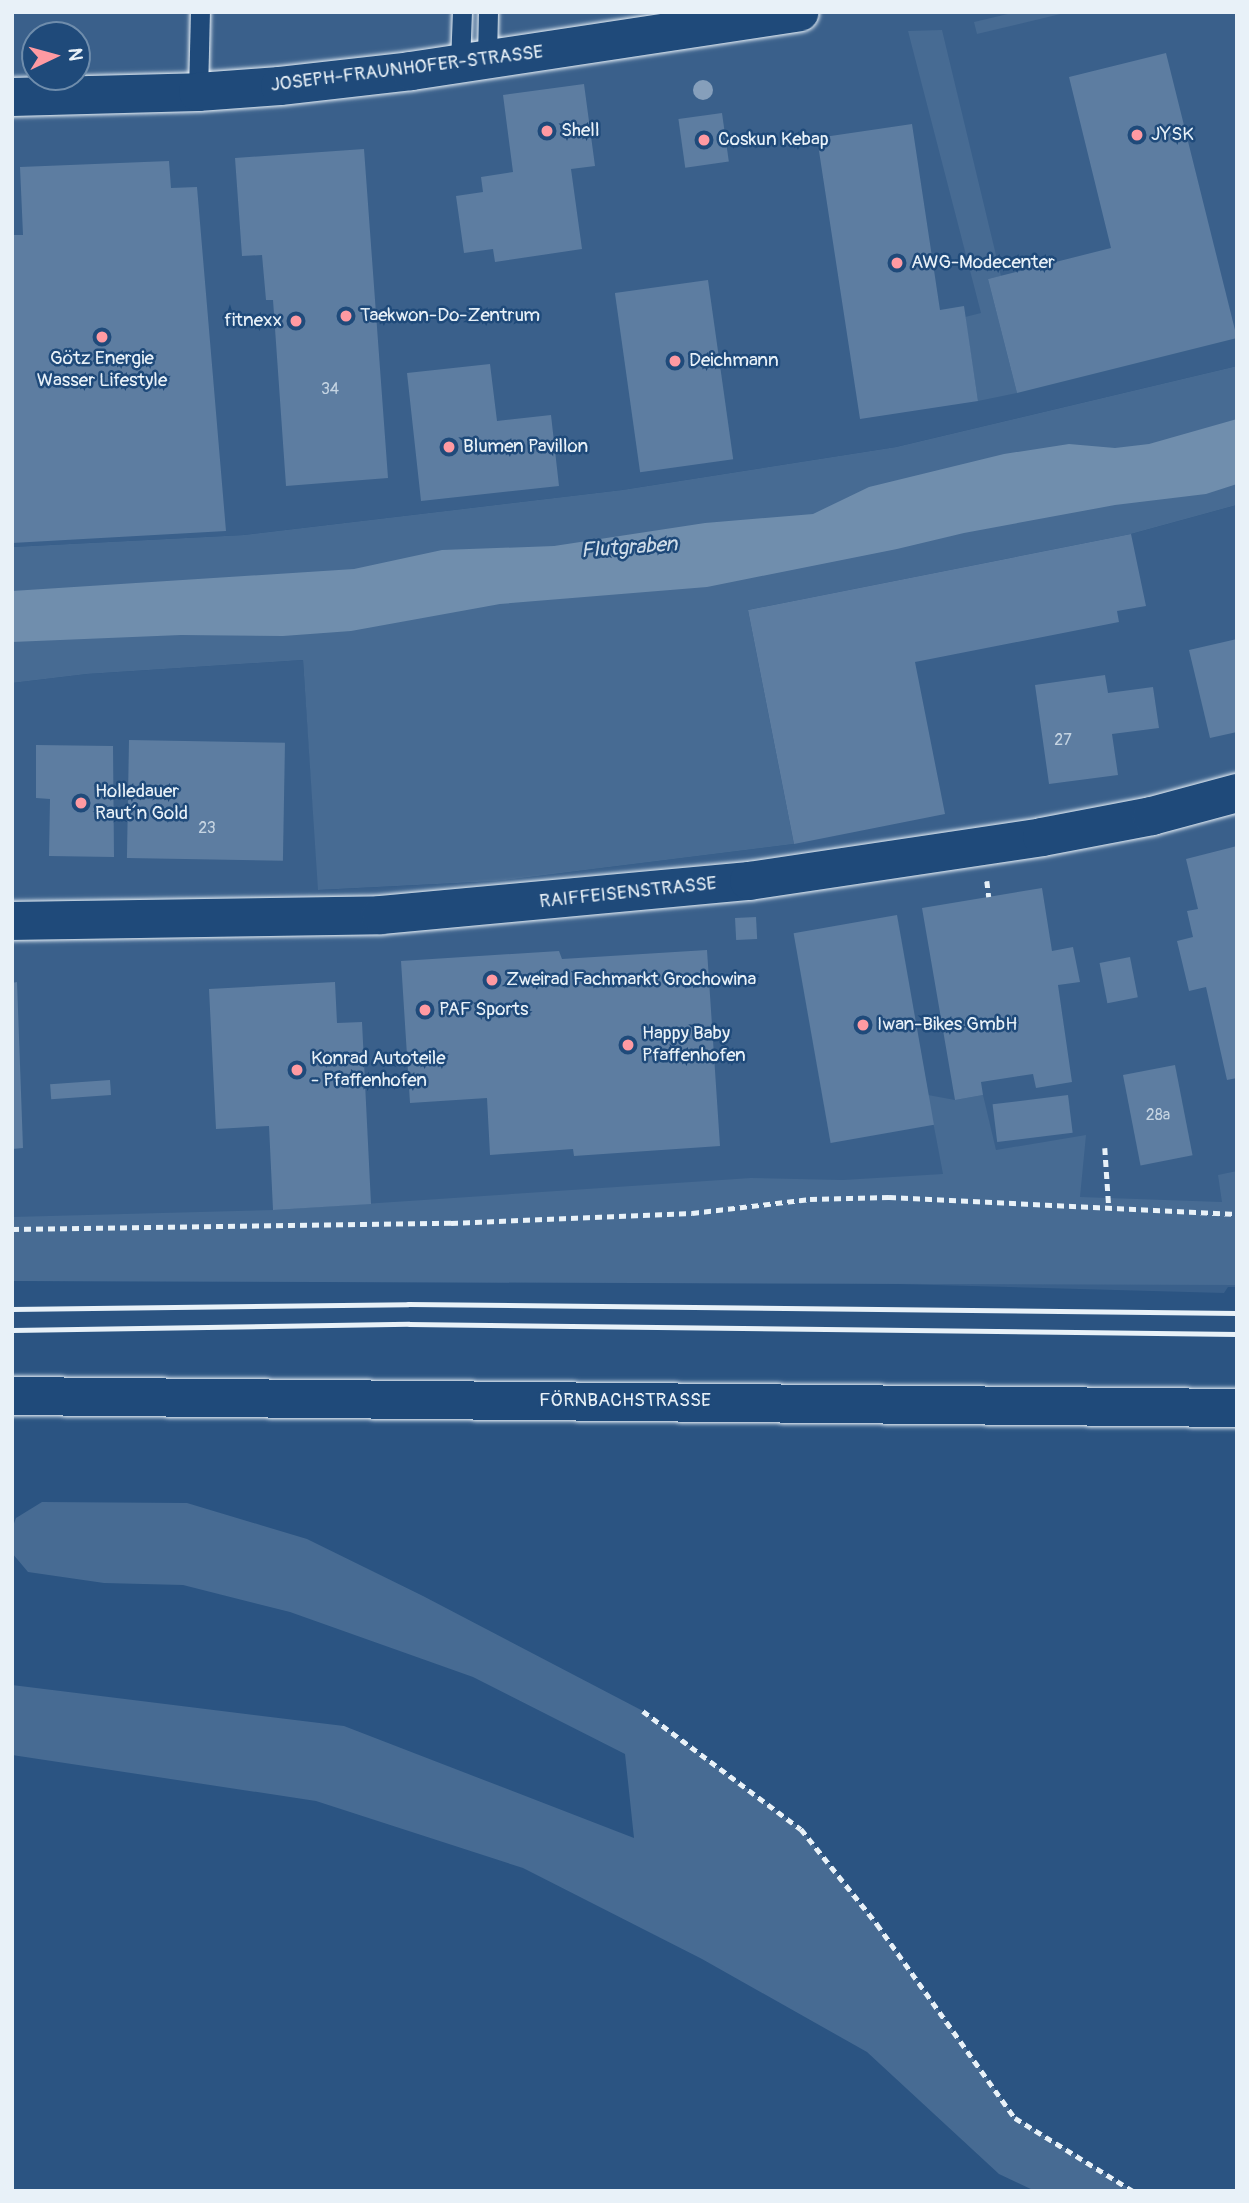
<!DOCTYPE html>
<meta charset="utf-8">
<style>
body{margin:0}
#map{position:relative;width:1249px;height:2203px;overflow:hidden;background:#2b5482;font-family:Pangolin,sans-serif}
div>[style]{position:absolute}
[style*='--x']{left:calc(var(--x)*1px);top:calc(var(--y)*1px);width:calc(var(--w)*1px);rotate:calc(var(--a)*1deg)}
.built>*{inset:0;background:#3a608b}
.green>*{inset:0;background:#476b93}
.water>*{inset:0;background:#708ead}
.building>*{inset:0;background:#5d7da1;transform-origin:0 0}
.path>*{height:4.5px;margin-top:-2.25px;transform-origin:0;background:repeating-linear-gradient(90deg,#e8f1f8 0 7px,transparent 0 12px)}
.roads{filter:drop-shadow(0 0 2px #e8f1f8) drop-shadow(0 0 2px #e8f1f8)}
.lane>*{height:19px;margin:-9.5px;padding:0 9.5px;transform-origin:9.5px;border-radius:9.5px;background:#1f4a7a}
.street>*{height:38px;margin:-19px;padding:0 19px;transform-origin:19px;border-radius:19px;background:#1f4a7a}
.secondary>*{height:38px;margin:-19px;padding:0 19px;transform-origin:19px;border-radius:19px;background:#1f4a7a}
.primary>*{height:38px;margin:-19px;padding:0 19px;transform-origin:19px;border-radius:19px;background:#1f4a7a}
.rail>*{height:5px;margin:-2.5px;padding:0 2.5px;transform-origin:2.5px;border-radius:2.5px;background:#e8f1f8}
.trees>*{width:20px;height:20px;margin:-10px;border-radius:50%;background:#869fbb}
.dots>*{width:19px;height:19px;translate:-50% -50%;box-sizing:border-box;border:4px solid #1f4a7a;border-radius:50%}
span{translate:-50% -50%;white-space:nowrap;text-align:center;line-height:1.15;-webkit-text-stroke:5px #1f4a7a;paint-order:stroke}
.number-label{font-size:16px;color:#c5d4e2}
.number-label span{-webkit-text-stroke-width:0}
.street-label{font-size:19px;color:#e8f1f8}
.poi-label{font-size:19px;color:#e8f1f8}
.left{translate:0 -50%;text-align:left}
.right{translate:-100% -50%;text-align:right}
.water-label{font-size:21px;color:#d0dde9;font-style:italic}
.frame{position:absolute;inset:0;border:14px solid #e8f1f8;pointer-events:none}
.north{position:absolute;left:21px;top:21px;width:70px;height:70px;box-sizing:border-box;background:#1f4a7a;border:2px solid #6f8dac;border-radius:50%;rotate:85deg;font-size:19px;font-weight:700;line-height:28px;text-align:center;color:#e8f1f8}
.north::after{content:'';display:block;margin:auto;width:24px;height:32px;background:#ff9aa2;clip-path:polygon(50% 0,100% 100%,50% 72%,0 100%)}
</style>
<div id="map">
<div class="built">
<i style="clip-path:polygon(evenodd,12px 12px,1237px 12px,1237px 366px,896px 447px,622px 490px,244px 535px,12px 547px,12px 12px,35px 35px,77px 35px,77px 77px,35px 77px,35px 35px)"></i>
<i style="clip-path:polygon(1237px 505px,1237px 1287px,1228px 1287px,1224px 1293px,859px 1283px,12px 1281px,12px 683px,87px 674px,303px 660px,319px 890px,497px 881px,794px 844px,748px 610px,1131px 534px)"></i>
</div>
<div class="green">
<i style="clip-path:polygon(1016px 12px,1069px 12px,977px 34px,974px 22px)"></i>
<i style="clip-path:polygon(942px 30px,1001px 276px,988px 279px,1017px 393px,978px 401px,965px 317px,981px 313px,908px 31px)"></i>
<i style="clip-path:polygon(1237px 366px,1237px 505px,1131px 534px,748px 610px,794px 844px,497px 881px,318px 890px,303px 660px,87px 674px,12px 683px,12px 547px,244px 535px,622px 490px,896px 447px)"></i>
<i style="clip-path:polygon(928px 1095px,955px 1100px,983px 1095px,996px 1150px,1086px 1135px,1080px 1197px,1222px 1202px,1218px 1175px,1237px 1171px,1237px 1285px,12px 1281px,12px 1217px,273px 1210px,751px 1178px,843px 1180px,943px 1174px)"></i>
<i style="clip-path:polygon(42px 1502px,187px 1503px,307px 1539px,423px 1596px,643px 1711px,801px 1829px,877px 1924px,1015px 2117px,1133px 2191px,1035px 2191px,999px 2174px,867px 2052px,702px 1959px,523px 1868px,316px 1801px,12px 1755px,12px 1685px,344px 1726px,634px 1838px,625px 1754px,473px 1677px,290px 1612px,183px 1585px,104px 1583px,28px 1572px,12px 1553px,12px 1529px,16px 1518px)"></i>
</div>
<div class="water">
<i style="clip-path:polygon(1237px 419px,1237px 484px,1206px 494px,1115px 505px,964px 533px,897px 549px,707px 587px,500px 604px,351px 631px,283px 636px,181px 635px,12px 642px,12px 591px,354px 569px,442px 550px,554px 546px,705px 523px,813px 514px,869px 487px,1004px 454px,1069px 444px,1115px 448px,1149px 444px)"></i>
</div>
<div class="building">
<i style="clip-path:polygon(1166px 53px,1237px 338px,1017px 393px,988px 279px,1111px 248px,1069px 77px)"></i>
<i style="clip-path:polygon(584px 84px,595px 166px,571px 169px,582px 249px,495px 262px,493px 249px,464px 253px,456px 196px,483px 192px,481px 177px,513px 172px,503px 95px)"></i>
<i style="left:722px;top:113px;width:49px;height:44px;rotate:82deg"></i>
<i style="clip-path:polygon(912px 124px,940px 310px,964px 306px,978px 401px,860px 419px,817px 138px)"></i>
<i style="clip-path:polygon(364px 149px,388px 478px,286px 486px,273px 300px,266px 300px,262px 255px,242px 256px,235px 158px)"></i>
<i style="clip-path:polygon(169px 161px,171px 188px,197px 187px,226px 531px,12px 543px,12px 235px,23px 235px,20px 167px)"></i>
<i style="left:708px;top:280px;width:181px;height:94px;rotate:82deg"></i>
<i style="clip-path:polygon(490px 364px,497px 421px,551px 415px,559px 486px,421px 501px,407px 373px)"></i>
<i style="clip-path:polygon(1131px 534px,1146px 606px,1117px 611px,1119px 622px,915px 662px,945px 814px,794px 844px,748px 610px)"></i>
<i style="clip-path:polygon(1237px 639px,1237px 732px,1210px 738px,1189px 650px)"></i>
<i style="clip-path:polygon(1105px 675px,1108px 693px,1153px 687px,1159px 728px,1112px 734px,1118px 775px,1049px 784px,1035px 685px)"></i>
<i style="left:129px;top:740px;width:156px;height:118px;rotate:1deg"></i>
<i style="clip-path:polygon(36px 745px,113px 746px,114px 857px,49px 856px,50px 799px,36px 798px)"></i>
<i style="clip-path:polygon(1237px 846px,1237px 1078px,1227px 1080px,1206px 987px,1189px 991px,1177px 941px,1193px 937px,1187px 911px,1198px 909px,1186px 859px)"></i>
<i style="clip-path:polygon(1042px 888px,1052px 951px,1073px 947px,1080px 982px,1058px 985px,1072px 1082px,1036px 1088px,1033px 1074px,981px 1082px,983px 1095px,955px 1100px,922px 908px)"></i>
<i style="left:897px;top:915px;width:213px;height:105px;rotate:80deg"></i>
<i style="left:756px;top:917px;width:22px;height:21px;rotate:87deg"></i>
<i style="clip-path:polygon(707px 950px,720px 1146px,574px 1156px,573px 1149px,490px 1155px,487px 1098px,410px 1103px,401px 961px,559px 951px,562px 959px)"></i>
<i style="left:1130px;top:957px;width:41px;height:31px;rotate:79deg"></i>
<i style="clip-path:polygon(17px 982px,23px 1148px,12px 1149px,12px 983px)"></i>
<i style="clip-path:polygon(335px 982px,337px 1023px,362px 1022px,371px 1204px,273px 1210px,269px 1126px,216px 1129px,209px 989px)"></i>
<i style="left:1175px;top:1065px;width:92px;height:53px;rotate:79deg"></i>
<i style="left:110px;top:1080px;width:15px;height:60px;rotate:86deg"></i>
<i style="left:1068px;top:1095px;width:38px;height:76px;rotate:83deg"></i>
</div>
<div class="path">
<i style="--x:987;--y:881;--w:16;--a:83"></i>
<i style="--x:1105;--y:1148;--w:60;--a:86.2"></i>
<i style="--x:12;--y:1229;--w:439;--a:-0.8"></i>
<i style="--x:451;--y:1223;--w:241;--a:-2.4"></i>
<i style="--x:692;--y:1213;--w:119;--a:-6.8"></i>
<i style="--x:810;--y:1199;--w:79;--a:-1.5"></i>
<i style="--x:889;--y:1197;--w:348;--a:2.8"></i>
<i style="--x:643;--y:1711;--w:197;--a:36.8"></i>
<i style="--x:801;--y:1829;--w:122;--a:51.3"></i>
<i style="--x:877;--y:1924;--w:238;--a:54.6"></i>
<i style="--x:1015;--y:2118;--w:139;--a:31.7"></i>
</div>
<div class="roads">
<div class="lane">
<i style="--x:487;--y:59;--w:47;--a:-88.8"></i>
<i style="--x:460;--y:63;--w:51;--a:-87.8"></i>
<i style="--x:198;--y:92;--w:80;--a:-88.6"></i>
</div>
<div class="street">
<i style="--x:12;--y:921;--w:369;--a:-0.9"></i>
<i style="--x:381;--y:915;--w:370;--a:-5.3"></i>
<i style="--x:749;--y:881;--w:296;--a:-8.5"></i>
<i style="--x:1042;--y:837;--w:112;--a:-10.8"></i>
<i style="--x:1152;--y:816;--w:88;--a:-15.1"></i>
</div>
<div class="secondary">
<i style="--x:12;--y:1396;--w:1225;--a:0.56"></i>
</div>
<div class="primary">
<i style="--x:12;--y:97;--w:186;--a:-1.5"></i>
<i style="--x:198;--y:92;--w:82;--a:-4.2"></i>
<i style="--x:280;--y:86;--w:132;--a:-6.5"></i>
<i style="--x:411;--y:71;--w:393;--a:-8.6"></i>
</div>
</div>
<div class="rail">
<i style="--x:12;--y:1309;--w:396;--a:-0.7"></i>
<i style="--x:408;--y:1304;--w:829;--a:0.62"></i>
<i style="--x:12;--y:1330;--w:397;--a:-0.9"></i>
<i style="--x:409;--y:1324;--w:828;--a:0.69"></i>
</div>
<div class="trees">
<i style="left:703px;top:90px"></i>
</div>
<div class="dots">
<i style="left:547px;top:131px;background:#ff9aa2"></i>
<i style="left:1137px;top:135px;background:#ff9aa2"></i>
<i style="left:704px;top:140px;background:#ff9aa2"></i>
<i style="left:897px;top:263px;background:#ff9aa2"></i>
<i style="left:346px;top:316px;background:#ff9aa2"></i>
<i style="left:296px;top:321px;background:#ff9aa2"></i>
<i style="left:102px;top:337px;background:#ff9aa2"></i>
<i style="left:675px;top:361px;background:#ff9aa2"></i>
<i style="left:449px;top:447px;background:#ff9aa2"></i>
<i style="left:81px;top:803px;background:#ff9aa2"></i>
<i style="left:492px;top:980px;background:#ff9aa2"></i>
<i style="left:425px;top:1010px;background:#ff9aa2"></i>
<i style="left:863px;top:1025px;background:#ff9aa2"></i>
<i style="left:628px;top:1045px;background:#ff9aa2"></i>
<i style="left:297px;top:1070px;background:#ff9aa2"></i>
</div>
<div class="number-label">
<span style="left:330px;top:389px">34</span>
<span style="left:1063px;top:740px">27</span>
<span style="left:207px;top:828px">23</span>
<span style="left:1158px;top:1115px">28a</span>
</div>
<div class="street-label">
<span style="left:407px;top:69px;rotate:-7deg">JOSEPH-FRAUNHOFER-STRASSE</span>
<span style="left:628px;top:893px;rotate:-6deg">RAIFFEISENSTRASSE</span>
<span style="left:625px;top:1401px">FÖRNBACHSTRASSE</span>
</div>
<div class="poi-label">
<span class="left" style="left:561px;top:131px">Shell</span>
<span class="left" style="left:1151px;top:135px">JYSK</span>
<span class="left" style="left:718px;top:140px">Coskun Kebap</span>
<span class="left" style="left:911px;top:263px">AWG-Modecenter</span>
<span class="left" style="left:360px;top:316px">Taekwon-Do-Zentrum</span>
<span class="right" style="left:282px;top:321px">fitnexx</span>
<span style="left:102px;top:370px">Götz Energie<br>Wasser Lifestyle</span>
<span class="left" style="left:689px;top:361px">Deichmann</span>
<span class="left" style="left:463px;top:447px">Blumen Pavillon</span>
<span class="left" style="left:95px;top:803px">Holledauer<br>Raut´n Gold</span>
<span class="left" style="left:506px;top:980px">Zweirad Fachmarkt Grochowina</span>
<span class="left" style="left:439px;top:1010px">PAF Sports</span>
<span class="left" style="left:877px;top:1025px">Iwan-Bikes GmbH</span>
<span class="left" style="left:642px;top:1045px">Happy Baby<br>Pfaffenhofen</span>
<span class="left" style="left:311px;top:1070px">Konrad Autoteile<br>- Pfaffenhofen</span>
</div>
<div class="water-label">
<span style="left:629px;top:548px;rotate:-4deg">Flutgraben</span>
</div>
<div class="frame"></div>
<div class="north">N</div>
</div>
